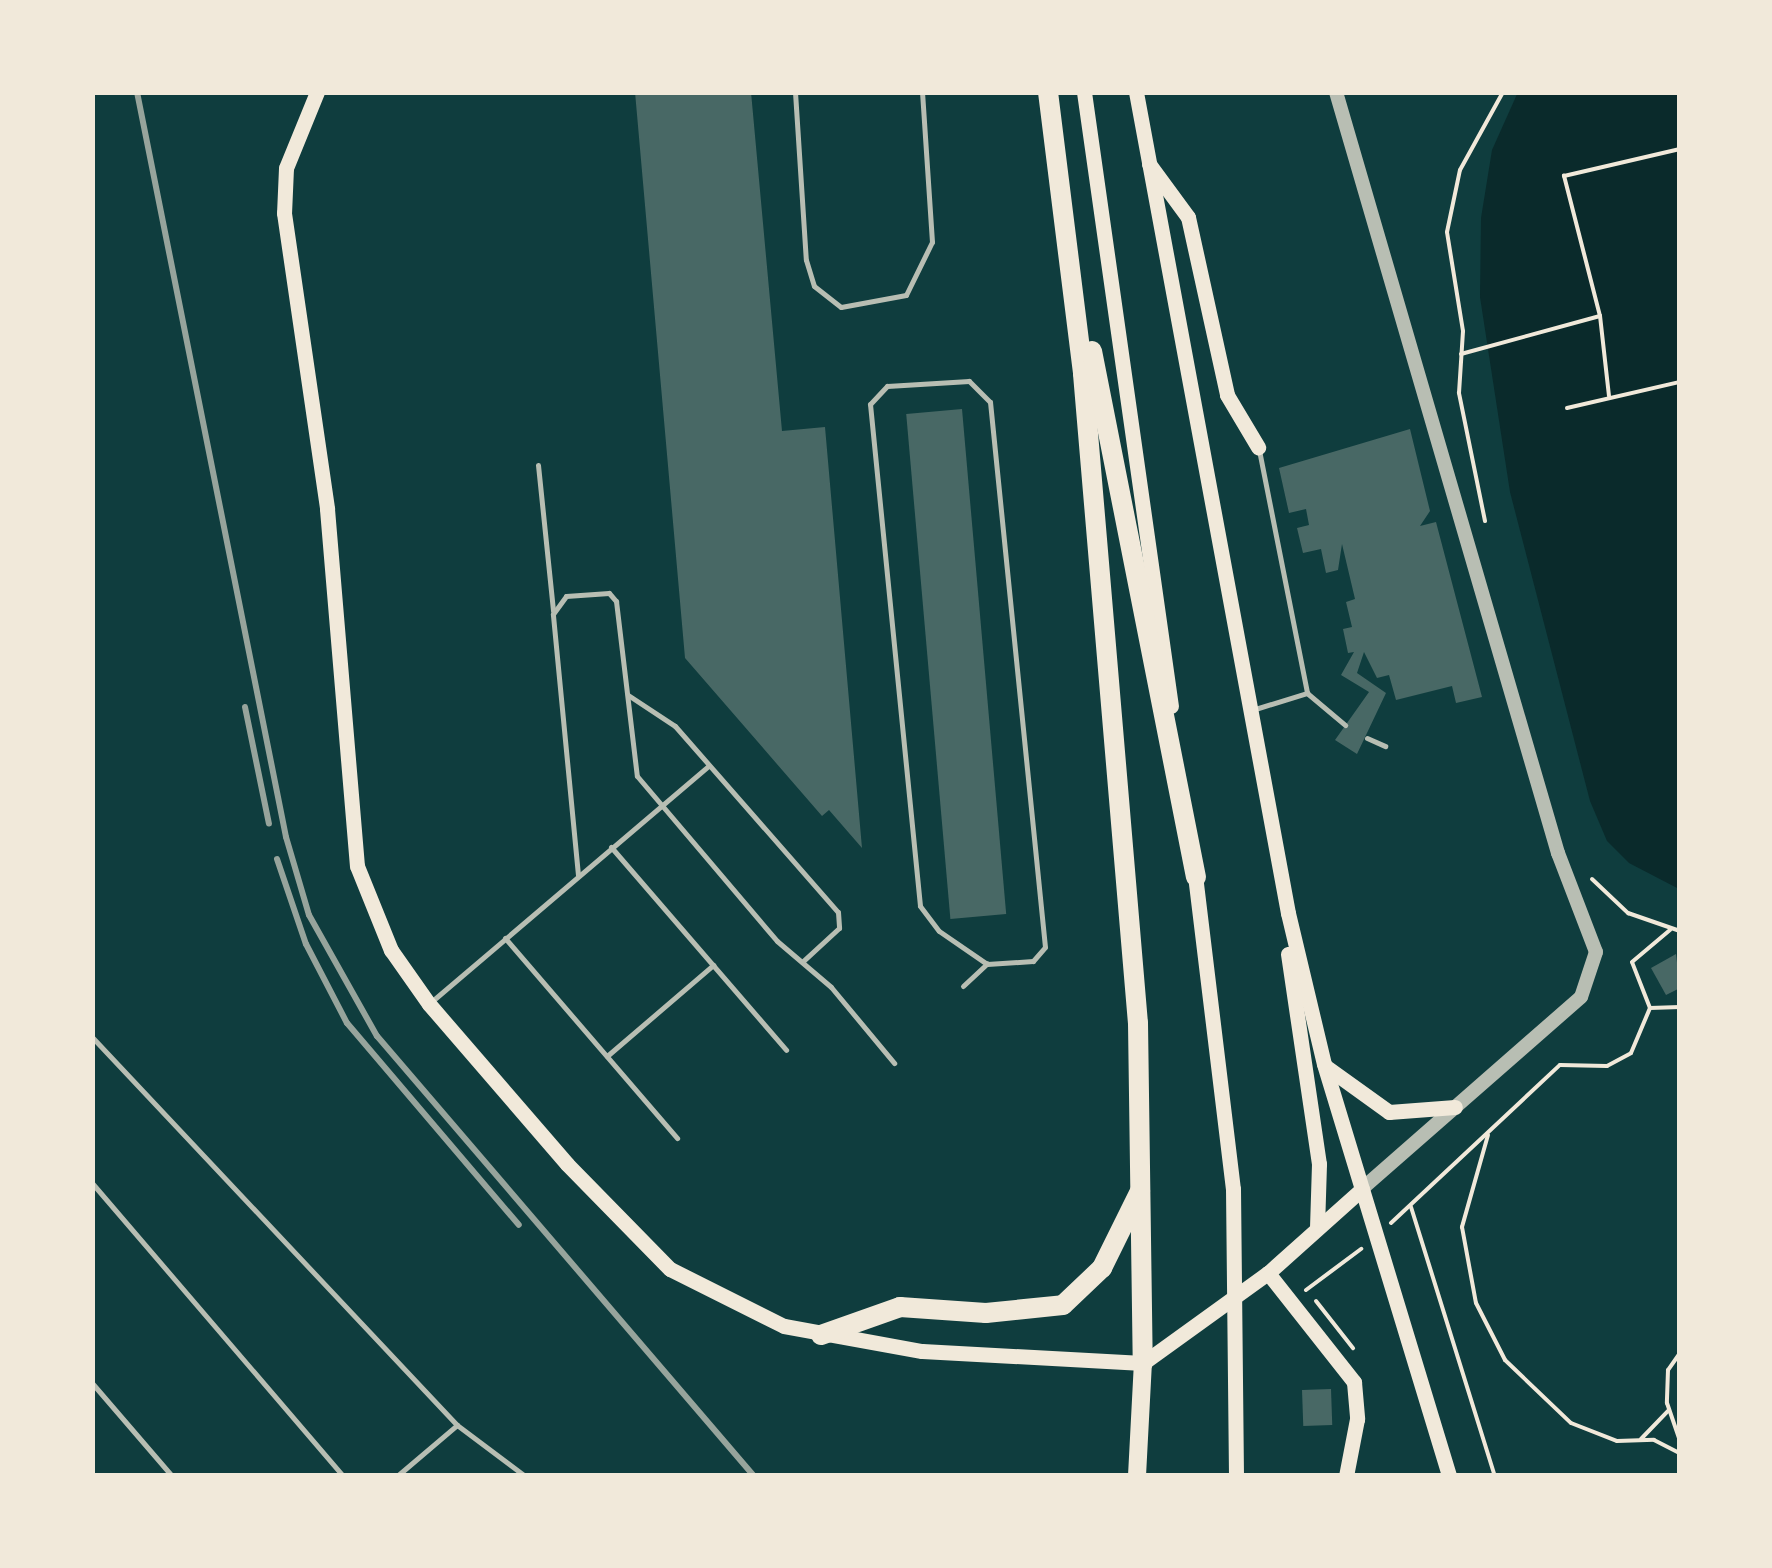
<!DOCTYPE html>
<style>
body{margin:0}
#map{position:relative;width:1772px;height:1568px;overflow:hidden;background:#0f3d3e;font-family:"Fira Sans",sans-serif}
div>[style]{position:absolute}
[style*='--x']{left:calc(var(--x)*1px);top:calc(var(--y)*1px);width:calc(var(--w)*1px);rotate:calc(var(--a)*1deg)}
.water>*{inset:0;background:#0a2a2b}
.building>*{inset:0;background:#486865;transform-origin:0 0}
.path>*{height:4px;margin:-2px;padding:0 2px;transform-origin:2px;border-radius:2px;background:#f1e9da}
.service>*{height:5px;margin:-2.5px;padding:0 2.5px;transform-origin:2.5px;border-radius:2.5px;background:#b8beb3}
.tertiary>*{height:14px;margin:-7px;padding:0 7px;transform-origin:7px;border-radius:7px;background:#b8beb3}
.secondary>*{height:15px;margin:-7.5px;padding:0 7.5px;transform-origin:7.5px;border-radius:7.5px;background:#f1e9da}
.primary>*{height:18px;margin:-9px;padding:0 9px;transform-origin:9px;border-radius:9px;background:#f1e9da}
.motorway>*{height:20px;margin:-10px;padding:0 10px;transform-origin:10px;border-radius:10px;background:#f1e9da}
.rail>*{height:6px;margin:-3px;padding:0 3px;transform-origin:3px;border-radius:3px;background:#97a49c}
span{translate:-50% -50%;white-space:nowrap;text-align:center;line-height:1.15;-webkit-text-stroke:9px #f1e9da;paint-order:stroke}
.frame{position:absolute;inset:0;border:95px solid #f1e9da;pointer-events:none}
</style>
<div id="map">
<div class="water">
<i style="clip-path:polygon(1518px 92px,1679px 93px,1679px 889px,1629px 863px,1607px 841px,1590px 801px,1510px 492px,1480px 297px,1481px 218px,1492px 150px)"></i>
</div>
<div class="building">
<i style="clip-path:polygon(635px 92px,751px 92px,782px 431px,825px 427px,862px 848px,829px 810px,822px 816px,685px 658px)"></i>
<i style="left:962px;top:409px;width:507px;height:56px;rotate:85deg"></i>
<i style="clip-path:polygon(1410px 429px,1430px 511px,1420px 526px,1436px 522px,1482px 697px,1456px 703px,1452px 686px,1396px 700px,1389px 675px,1377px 678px,1364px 652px,1357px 673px,1386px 693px,1357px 754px,1335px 740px,1369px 692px,1341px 675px,1354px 652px,1348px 653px,1343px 629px,1352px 627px,1346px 602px,1355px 599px,1342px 544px,1338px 570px,1326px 573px,1321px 549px,1303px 553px,1297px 528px,1309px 525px,1306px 509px,1289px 513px,1279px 468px)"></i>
<i style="clip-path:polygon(1676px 954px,1680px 988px,1666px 995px,1651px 968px)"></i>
<i style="left:1331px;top:1389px;width:36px;height:29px;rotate:88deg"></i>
</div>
<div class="path">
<i style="--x:1461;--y:354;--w:144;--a:-15.3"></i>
<i style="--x:1609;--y:396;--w:81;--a:-96.4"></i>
<i style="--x:1600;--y:316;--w:145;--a:-104.4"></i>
<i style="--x:1564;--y:176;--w:119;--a:-13.1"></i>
<i style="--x:1567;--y:408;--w:116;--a:-13"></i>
<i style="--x:1485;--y:521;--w:131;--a:-101.5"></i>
<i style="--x:1459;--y:393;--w:62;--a:-86.3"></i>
<i style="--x:1463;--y:331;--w:100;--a:-99.2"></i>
<i style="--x:1447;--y:232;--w:63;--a:-78.2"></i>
<i style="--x:1460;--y:170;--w:89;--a:-61.1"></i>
<i style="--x:1592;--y:879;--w:50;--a:43.4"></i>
<i style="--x:1628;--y:913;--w:55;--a:19.1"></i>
<i style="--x:1650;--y:1008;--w:30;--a:-2"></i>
<i style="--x:1488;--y:1135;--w:96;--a:105.8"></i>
<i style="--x:1462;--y:1227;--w:77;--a:79.6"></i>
<i style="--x:1476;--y:1303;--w:64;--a:63"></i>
<i style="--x:1505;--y:1360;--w:91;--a:43.7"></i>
<i style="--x:1571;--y:1423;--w:49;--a:21.4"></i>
<i style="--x:1617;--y:1441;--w:37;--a:-2"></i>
<i style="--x:1654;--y:1440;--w:29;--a:27"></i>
<i style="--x:1411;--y:1207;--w:282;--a:72.7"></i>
<i style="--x:1391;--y:1223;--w:231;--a:-43.1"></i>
<i style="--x:1560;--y:1065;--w:47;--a:1.2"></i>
<i style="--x:1607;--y:1066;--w:27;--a:-28"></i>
<i style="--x:1631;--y:1053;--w:49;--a:-67.1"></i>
<i style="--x:1650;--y:1008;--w:49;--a:-111.4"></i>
<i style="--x:1632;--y:962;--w:50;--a:-40.1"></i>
<i style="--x:1306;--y:1290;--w:69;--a:-36.7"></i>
<i style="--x:1316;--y:1301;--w:60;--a:51.8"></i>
<i style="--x:1680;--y:1353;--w:21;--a:125"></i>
<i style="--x:1668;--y:1370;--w:33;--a:92"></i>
<i style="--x:1667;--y:1403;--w:40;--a:71.1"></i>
<i style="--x:1641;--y:1439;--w:40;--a:-46"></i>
</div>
<div class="service">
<i style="--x:795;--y:92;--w:168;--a:86.3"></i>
<i style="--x:806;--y:260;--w:27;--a:73"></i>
<i style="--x:814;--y:286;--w:34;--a:38"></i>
<i style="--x:841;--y:307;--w:66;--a:-10.5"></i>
<i style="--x:906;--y:295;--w:59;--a:-63.9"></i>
<i style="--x:932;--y:242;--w:150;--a:-93.8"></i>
<i style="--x:1259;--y:450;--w:248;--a:78.8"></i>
<i style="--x:1307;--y:693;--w:50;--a:40.1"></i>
<i style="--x:538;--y:465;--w:147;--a:84.1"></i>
<i style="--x:628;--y:695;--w:56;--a:33.4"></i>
<i style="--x:675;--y:726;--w:247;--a:48.8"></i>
<i style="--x:838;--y:912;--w:16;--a:86"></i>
<i style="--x:839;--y:928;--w:50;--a:137.4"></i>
<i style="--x:1252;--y:710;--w:58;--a:-17.2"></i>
<i style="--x:1367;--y:738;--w:20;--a:24"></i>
<i style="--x:611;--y:847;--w:268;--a:49.2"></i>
<i style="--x:578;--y:875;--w:262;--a:-95.5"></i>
<i style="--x:553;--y:614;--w:22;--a:-54"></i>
<i style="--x:566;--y:596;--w:43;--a:-4"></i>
<i style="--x:609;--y:593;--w:11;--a:49"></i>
<i style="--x:616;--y:601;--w:176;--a:83.2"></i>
<i style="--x:637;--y:776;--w:216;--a:49.7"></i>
<i style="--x:777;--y:941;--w:71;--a:40.4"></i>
<i style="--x:831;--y:987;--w:99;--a:50.3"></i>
<i style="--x:505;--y:938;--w:264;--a:49.3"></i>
<i style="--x:963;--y:986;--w:33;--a:-43"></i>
<i style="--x:987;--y:964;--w:46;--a:-3.7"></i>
<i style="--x:1033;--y:961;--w:18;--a:-49"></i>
<i style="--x:1045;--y:947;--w:548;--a:-95.76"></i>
<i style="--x:990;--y:402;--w:30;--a:-135"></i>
<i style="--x:969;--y:381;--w:82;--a:176.5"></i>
<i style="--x:887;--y:386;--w:25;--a:133"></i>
<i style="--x:870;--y:404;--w:504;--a:84.31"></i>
<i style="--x:920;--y:906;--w:31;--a:53"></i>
<i style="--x:939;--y:931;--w:58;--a:34.5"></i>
<i style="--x:431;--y:1002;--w:364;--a:-40.4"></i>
<i style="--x:92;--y:1037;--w:533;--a:46.75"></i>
<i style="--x:457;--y:1425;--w:85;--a:36.9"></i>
<i style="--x:607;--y:1056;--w:140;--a:-40.6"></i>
<i style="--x:92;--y:1183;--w:386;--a:49.4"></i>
<i style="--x:92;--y:1383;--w:123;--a:49.3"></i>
<i style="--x:397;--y:1476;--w:79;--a:-40.4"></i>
</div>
<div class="tertiary">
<i style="--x:1336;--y:92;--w:793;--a:73.74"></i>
<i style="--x:1558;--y:853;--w:106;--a:69"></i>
<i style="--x:1596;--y:952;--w:47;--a:108.4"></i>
<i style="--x:1581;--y:997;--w:291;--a:138.8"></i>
</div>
<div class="secondary">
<i style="--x:317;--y:92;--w:82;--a:112.2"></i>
<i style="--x:286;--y:168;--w:45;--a:92.5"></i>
<i style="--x:284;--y:213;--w:299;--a:81.7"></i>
<i style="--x:327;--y:509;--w:358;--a:85.2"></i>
<i style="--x:357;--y:866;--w:91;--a:68"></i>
<i style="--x:391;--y:950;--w:66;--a:54.9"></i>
<i style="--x:429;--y:1004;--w:211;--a:49.2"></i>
<i style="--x:567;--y:1164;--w:147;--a:45.6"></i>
<i style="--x:670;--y:1269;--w:127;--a:26.6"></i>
<i style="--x:784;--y:1326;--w:140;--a:10.3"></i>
<i style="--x:922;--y:1351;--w:221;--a:3.1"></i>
<i style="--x:1143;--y:1363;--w:154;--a:-35.8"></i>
<i style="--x:1268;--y:1273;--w:126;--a:-41.8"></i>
<i style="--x:1084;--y:92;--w:620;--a:81.94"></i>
<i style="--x:1136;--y:92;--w:835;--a:79.51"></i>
<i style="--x:1288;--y:913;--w:155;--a:76.6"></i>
<i style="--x:1324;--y:1064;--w:431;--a:73.1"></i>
<i style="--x:1149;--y:164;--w:66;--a:53.7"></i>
<i style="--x:1188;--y:217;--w:182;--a:77.6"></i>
<i style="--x:1227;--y:395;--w:61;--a:59.2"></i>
<i style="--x:1194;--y:867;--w:324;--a:83.1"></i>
<i style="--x:1233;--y:1189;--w:287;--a:89.4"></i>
<i style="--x:1288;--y:954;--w:212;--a:81.6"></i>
<i style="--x:1319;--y:1164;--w:64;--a:91.8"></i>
<i style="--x:1325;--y:1066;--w:79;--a:35.7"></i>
<i style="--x:1389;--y:1112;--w:66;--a:-4.3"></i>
<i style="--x:1268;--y:1273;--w:139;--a:51.7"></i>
<i style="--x:1354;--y:1382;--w:37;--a:85"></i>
<i style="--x:1357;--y:1419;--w:58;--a:100.9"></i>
</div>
<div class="primary">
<i style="--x:1137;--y:1476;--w:113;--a:-87"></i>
</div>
<div class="motorway">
<i style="--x:1048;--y:92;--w:284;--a:82.9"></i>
<i style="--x:1083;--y:374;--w:651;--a:85.16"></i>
<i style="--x:1138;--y:1023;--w:340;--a:89.2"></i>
<i style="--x:1092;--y:351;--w:536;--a:78.82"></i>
<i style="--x:821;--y:1335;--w:84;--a:-19.5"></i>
<i style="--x:900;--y:1307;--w:86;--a:4"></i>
<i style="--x:986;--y:1313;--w:77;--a:-5.9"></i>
<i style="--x:1063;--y:1305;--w:54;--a:-43.5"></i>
<i style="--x:1102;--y:1268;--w:86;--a:-63.7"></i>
</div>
<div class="rail">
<i style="--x:137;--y:92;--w:760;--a:78.69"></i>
<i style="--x:286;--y:837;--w:81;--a:73.6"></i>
<i style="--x:309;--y:915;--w:139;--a:60.7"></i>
<i style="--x:377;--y:1036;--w:579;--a:49.41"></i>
<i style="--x:245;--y:707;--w:119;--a:78.4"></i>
<i style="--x:277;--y:859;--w:90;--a:71.2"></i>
<i style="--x:306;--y:944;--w:89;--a:62.6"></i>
<i style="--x:347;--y:1023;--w:265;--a:49.6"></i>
</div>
<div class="frame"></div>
</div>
